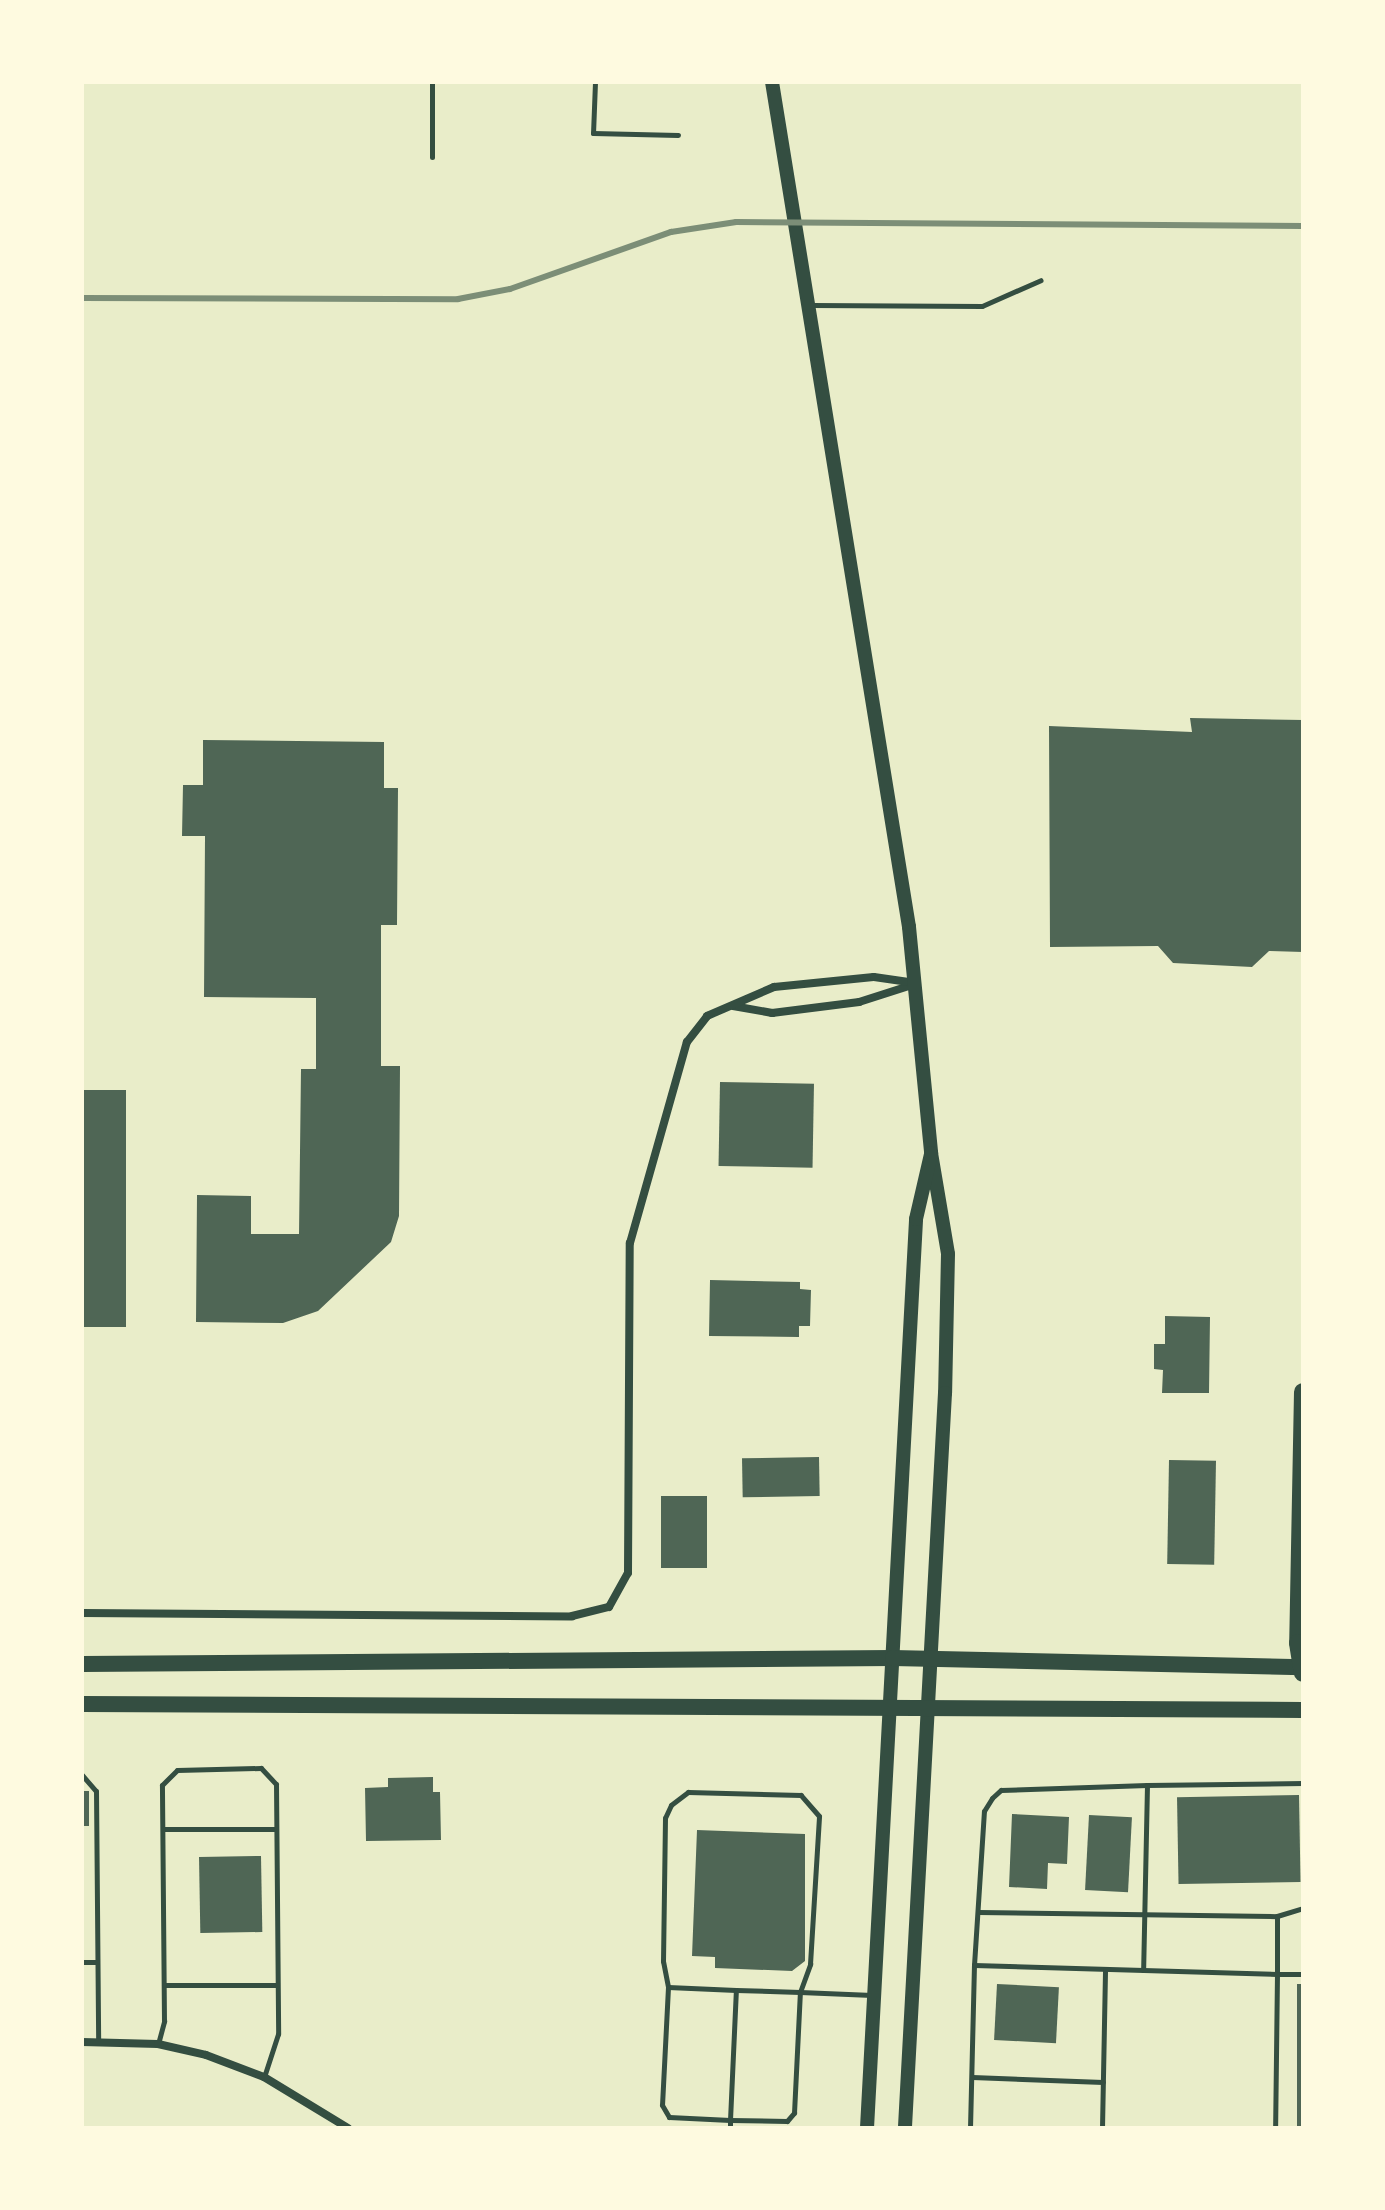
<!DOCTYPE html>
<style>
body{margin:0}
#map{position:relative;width:1385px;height:2210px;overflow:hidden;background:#e9edc9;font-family:"Open Sans",sans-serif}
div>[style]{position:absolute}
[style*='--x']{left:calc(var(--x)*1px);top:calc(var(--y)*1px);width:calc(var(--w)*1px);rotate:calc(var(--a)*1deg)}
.building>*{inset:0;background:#4f6655;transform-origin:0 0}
.service>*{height:5px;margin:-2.5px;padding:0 2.5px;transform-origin:2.5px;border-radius:2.5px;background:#344e41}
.minor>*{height:8px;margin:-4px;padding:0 4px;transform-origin:4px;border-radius:4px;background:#344e41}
.secondary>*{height:14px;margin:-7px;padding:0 7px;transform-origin:7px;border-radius:7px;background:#344e41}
.trunk>*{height:16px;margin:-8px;padding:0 8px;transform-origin:8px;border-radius:8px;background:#344e41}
.motorway>*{height:18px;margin:-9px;padding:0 9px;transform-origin:9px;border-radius:9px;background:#344e41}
.rail>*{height:6px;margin:-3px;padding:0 3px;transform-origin:3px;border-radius:3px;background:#7c8e77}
span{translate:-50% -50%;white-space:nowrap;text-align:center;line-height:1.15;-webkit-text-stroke:8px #fefae0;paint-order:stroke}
.frame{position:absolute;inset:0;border:84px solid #fefae0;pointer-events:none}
</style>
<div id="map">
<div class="building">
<i style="clip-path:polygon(1190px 718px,1303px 720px,1303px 952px,1269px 951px,1252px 967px,1173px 963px,1158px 946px,1050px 947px,1049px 726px,1192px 732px)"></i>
<i style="clip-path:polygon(203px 740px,384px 742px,384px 788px,398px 788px,397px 925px,381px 925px,381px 1066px,400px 1066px,399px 1216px,391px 1242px,318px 1311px,283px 1323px,196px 1322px,197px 1195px,251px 1196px,251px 1234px,299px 1234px,301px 1069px,316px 1069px,316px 998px,204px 997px,205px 836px,182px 836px,183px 785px,203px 785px)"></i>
<i style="left:720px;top:1082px;width:94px;height:84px;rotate:1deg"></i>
<i style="left:82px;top:1090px;width:44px;height:237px"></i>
<i style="clip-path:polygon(710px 1280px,800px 1282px,800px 1289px,811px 1290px,810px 1326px,799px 1326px,799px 1337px,709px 1336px)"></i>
<i style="clip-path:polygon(1165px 1316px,1210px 1317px,1209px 1393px,1162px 1393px,1163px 1370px,1154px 1369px,1154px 1344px,1165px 1344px)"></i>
<i style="left:819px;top:1457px;width:39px;height:77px;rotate:89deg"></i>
<i style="left:1169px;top:1460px;width:47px;height:104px;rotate:1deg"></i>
<i style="left:661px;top:1496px;width:46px;height:72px"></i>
<i style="clip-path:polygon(433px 1777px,433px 1792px,440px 1792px,441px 1840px,366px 1841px,365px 1788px,388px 1787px,388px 1778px)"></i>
<i style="left:82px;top:1791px;width:7px;height:35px"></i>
<i style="left:1299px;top:1795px;width:87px;height:122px;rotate:89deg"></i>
<i style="clip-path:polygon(1012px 1814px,1069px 1817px,1067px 1864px,1048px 1863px,1047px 1889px,1009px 1887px)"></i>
<i style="left:1089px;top:1815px;width:43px;height:75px;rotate:3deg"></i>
<i style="clip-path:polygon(697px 1830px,805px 1834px,805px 1961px,792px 1971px,715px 1968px,715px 1957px,692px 1956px)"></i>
<i style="left:261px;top:1856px;width:76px;height:62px;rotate:89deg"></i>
<i style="left:997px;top:1984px;width:62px;height:56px;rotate:3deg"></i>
<i style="left:1297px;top:1984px;width:6px;height:144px"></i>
</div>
<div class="service">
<i style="--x:432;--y:82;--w:75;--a:90"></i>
<i style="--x:595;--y:82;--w:51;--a:92.2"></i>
<i style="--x:593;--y:133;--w:85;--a:1.3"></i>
<i style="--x:812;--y:305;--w:170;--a:0.3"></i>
<i style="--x:982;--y:306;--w:64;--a:-23.8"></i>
<i style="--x:82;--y:1775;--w:21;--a:49"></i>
<i style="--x:96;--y:1791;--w:251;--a:89.5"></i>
<i style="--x:1147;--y:1785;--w:156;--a:-0.7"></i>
<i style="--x:163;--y:1829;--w:113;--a:0"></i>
<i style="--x:978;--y:1912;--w:299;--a:0.8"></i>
<i style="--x:1277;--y:1916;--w:58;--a:90"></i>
<i style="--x:1277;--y:1974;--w:26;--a:0"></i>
<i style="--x:1277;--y:1916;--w:27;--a:-17"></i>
<i style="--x:82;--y:1962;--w:15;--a:0"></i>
<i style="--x:974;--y:1965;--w:154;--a:-86.3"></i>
<i style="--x:984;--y:1811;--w:15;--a:-58"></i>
<i style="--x:992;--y:1798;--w:12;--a:-42"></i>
<i style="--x:1001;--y:1790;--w:146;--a:-2"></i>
<i style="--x:1147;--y:1785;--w:185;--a:91.2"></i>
<i style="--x:164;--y:1985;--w:113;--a:0"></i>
<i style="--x:668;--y:1987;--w:68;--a:2.5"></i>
<i style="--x:158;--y:2044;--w:24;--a:-75"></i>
<i style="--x:164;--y:2021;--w:236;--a:-90.5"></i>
<i style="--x:162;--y:1785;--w:21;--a:-45"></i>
<i style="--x:177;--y:1770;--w:84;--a:-1.4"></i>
<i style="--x:261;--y:1768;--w:22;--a:47"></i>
<i style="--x:276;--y:1784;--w:250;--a:89.5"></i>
<i style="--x:278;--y:2034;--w:45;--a:108"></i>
<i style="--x:972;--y:2077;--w:131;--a:2.2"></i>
<i style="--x:730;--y:2128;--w:8;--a:-90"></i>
<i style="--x:730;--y:2120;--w:57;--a:1"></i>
<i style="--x:787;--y:2121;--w:11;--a:-49"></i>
<i style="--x:794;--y:2113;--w:121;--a:-87.2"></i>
<i style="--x:800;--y:1992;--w:30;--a:-70"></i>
<i style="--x:810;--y:1964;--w:148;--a:-86.5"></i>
<i style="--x:819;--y:1816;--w:28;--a:-131"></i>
<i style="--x:801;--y:1795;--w:113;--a:-178.5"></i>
<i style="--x:688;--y:1792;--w:21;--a:143"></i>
<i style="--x:671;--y:1805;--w:14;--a:115"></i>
<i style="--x:665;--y:1818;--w:143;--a:90.8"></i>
<i style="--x:663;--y:1961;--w:26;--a:79"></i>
<i style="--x:668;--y:1987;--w:118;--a:92.9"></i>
<i style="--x:662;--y:2105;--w:14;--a:60"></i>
<i style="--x:669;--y:2117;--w:61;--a:2.8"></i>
<i style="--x:730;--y:2120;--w:130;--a:-87.4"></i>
<i style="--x:736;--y:1990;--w:64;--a:1.8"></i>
<i style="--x:800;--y:1992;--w:72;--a:2.4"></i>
<i style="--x:970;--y:2128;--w:163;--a:-88.6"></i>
<i style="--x:974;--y:1965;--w:303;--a:1.7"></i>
<i style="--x:1277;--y:1974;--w:154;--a:90.7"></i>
<i style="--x:1102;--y:2128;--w:159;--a:-88.9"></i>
</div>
<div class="minor">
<i style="--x:733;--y:1006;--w:40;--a:10"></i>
<i style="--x:772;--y:1013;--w:88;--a:-7.2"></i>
<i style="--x:859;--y:1002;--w:59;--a:-17.8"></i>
<i style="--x:82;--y:1613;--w:490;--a:0.4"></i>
<i style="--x:572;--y:1616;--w:38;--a:-14"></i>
<i style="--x:609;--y:1607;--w:39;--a:-61"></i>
<i style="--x:628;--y:1573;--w:330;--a:-89.7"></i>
<i style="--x:630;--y:1243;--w:209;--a:-74.2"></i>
<i style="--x:687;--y:1042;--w:33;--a:-52"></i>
<i style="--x:707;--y:1016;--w:73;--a:-23.4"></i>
<i style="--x:774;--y:987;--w:100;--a:-5.7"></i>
<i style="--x:874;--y:977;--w:42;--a:8.1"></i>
<i style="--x:82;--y:2042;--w:76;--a:1.5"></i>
<i style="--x:158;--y:2044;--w:49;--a:12.9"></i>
<i style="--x:206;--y:2055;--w:62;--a:20.8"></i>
<i style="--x:264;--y:2077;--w:98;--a:31.3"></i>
</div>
<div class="secondary">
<i style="--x:772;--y:82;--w:856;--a:80.79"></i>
<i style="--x:909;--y:927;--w:227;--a:84.4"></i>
<i style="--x:931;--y:1153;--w:102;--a:80.4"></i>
<i style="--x:948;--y:1254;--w:139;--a:91.2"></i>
<i style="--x:945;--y:1393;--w:736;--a:93.12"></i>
<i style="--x:867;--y:2128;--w:910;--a:-86.91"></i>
<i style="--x:916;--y:1219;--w:67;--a:-77"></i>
</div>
<div class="trunk">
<i style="--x:82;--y:1664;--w:811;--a:-0.42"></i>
<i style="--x:893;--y:1658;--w:410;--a:1.3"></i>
<i style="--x:82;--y:1704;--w:1221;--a:0.28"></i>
</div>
<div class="motorway">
<i style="--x:1303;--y:1392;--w:251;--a:91.1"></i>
<i style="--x:1298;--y:1643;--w:30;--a:81"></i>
</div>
<div class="rail">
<i style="--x:82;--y:298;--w:376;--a:0.2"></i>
<i style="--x:458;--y:299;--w:53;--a:-10.9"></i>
<i style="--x:510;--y:289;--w:171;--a:-19.5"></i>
<i style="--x:671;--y:232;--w:66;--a:-8.7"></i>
<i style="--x:736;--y:222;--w:567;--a:0.4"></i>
</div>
<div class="frame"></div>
</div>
